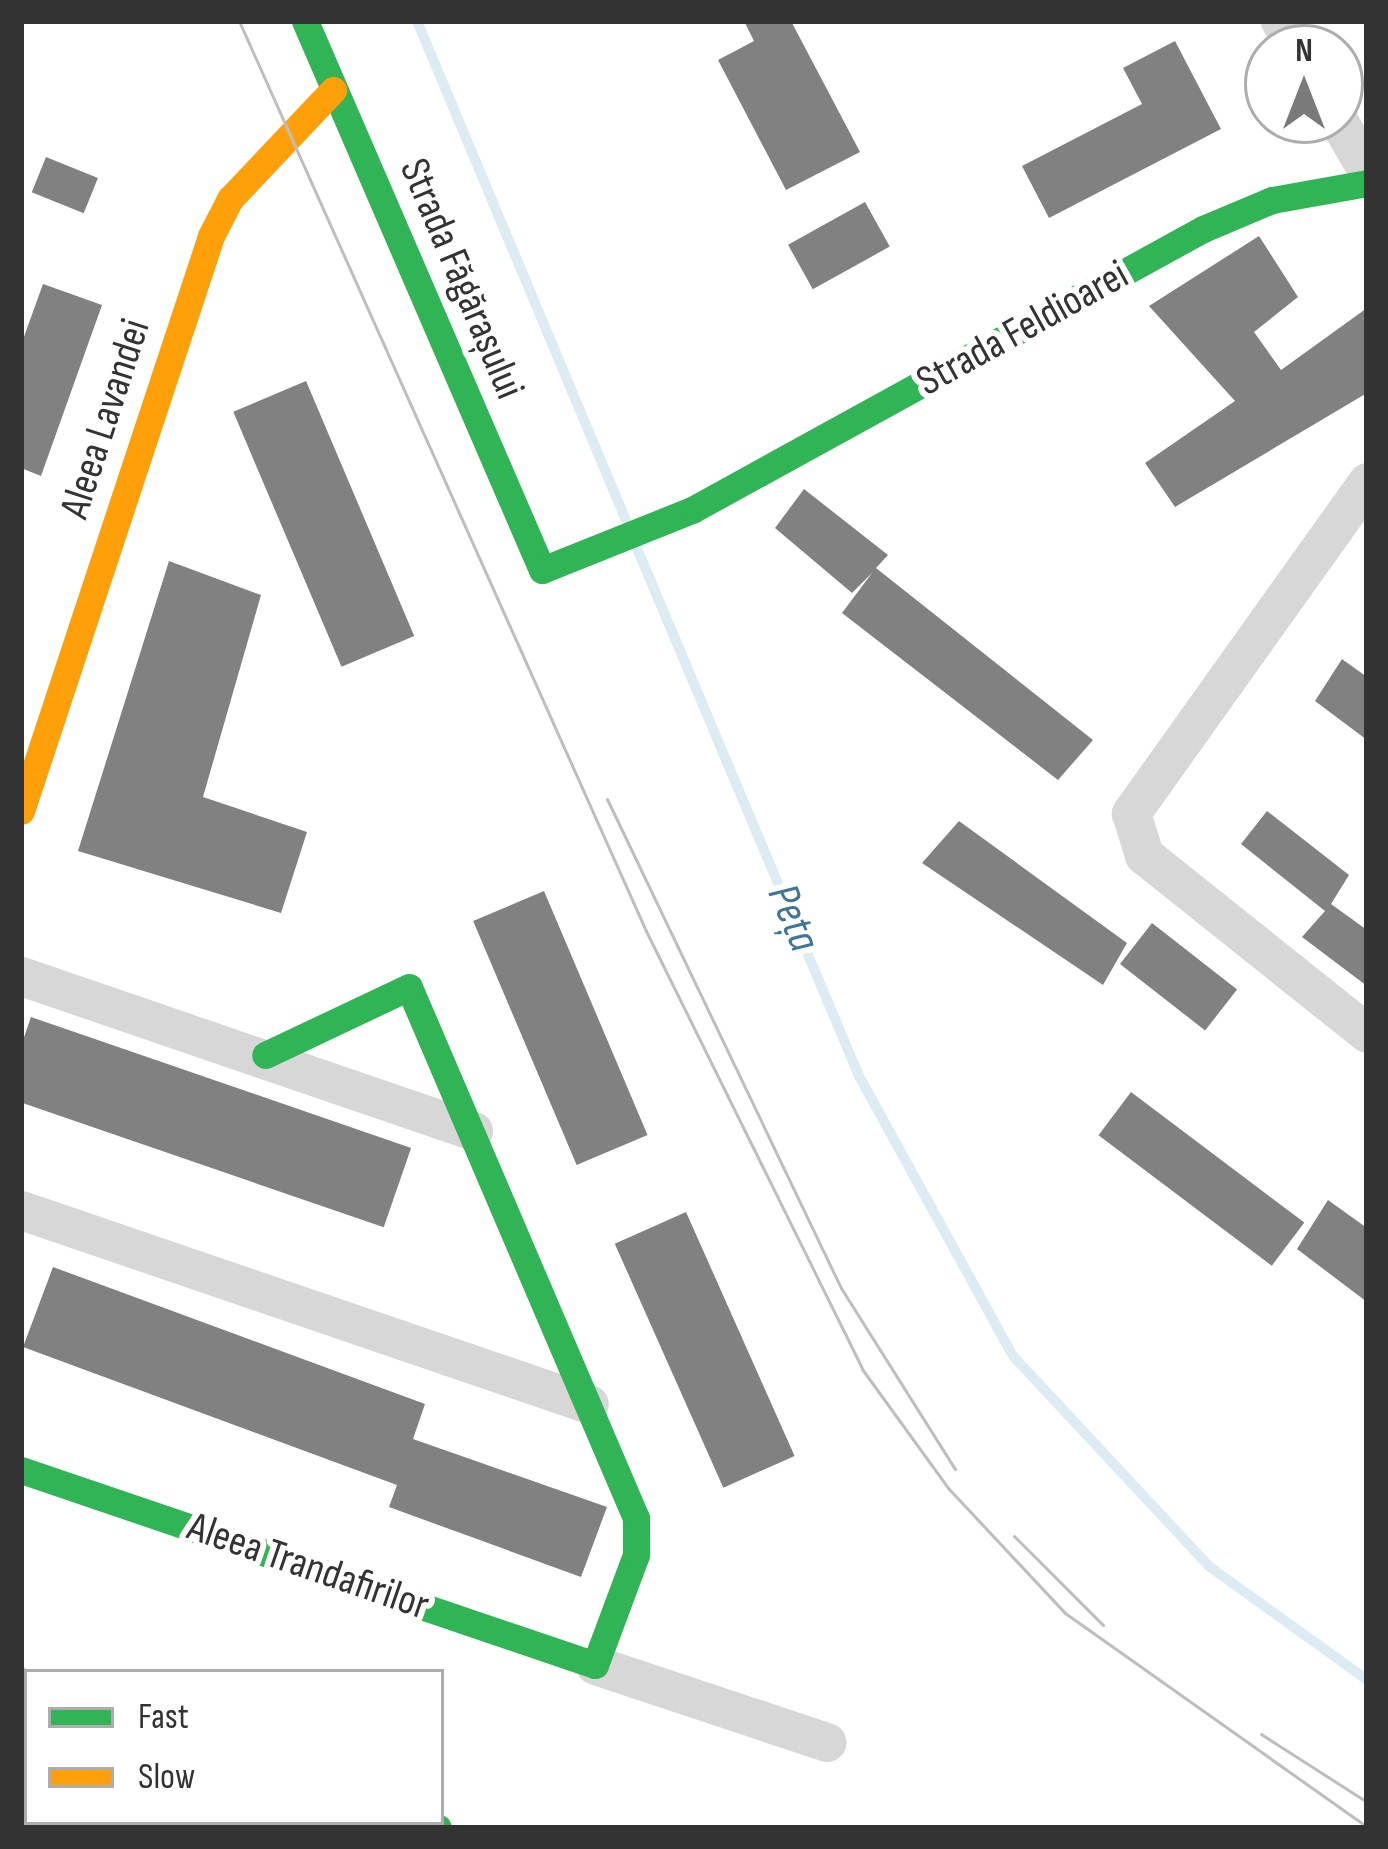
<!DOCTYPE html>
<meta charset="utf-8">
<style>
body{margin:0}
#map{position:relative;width:1388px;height:1849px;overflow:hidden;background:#fff;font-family:"Sofia Sans Condensed",sans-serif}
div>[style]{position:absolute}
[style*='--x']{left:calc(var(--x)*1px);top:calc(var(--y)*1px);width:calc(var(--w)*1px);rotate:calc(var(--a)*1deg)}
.stream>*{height:10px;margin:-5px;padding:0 5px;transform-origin:5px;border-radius:5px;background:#ddebf3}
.building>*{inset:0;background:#818181;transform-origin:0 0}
.street>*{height:39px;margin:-19.5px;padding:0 19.5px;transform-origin:19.5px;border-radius:19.5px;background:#d7d7d7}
.fast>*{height:27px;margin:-13.5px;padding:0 13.5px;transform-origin:13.5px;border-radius:13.5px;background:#30b455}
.slow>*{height:27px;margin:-13.5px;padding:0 13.5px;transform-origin:13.5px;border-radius:13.5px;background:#ff9f0a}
.tram>*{height:3px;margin:-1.5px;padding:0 1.5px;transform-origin:1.5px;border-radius:1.5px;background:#bebebe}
span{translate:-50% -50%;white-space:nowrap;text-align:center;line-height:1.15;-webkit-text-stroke:12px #fff;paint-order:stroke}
.street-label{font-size:42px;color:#333}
.water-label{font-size:45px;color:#3f7597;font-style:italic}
.frame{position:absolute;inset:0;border:24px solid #333;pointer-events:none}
.legend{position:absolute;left:24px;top:1669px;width:420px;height:156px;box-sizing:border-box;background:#fff;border:3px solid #adadad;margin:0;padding:15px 21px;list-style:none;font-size:36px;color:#333}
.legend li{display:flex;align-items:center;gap:24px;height:60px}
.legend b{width:60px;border:3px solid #adadad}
.north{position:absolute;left:1244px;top:24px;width:120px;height:120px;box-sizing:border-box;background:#fff;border:3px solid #adadad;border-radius:50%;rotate:0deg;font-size:33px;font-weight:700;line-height:48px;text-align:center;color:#333}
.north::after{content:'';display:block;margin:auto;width:42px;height:54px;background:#7a7a7a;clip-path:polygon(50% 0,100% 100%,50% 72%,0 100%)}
</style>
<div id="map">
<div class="stream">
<i style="--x:417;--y:21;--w:539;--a:67.29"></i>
<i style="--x:636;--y:546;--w:575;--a:67.18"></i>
<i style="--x:859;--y:1076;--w:320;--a:61.2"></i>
<i style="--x:1013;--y:1356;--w:289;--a:47"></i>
<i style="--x:1210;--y:1567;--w:193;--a:35.7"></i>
</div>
<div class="building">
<i style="clip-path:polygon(744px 21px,791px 21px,860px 152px,786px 190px,718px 60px,754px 41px)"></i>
<i style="clip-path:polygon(1175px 41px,1221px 129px,1049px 218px,1022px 166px,1142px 104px,1123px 68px)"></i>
<i style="left:46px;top:157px;width:56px;height:38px;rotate:22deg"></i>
<i style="left:865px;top:202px;width:51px;height:88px;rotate:61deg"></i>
<i style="clip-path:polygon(1259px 236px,1298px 297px,1254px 332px,1281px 370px,1367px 308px,1367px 393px,1175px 507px,1145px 463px,1235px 401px,1149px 306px)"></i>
<i style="clip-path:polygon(43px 284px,102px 305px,41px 476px,21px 468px,21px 345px)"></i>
<i style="left:306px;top:381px;width:277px;height:79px;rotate:67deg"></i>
<i style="clip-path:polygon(804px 489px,888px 555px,876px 568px,1093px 740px,1058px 780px,842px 613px,872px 573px,852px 593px,775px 528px)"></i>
<i style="clip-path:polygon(169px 561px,261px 595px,203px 797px,307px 832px,281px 913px,78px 851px)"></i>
<i style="clip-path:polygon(1342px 659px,1367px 677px,1367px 740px,1315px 701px)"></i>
<i style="clip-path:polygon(1267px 811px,1349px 875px,1331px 904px,1367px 930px,1367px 986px,1302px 937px,1325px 911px,1241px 844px)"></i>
<i style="clip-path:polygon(959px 821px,1127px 943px,1103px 985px,922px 863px)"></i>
<i style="left:544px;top:891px;width:265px;height:77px;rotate:67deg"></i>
<i style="left:1152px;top:923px;width:108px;height:52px;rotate:38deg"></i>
<i style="left:31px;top:1017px;width:402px;height:84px;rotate:19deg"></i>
<i style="left:1131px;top:1092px;width:217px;height:54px;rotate:37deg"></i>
<i style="clip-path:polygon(1328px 1200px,1367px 1228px,1367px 1302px,1297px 1249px)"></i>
<i style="left:686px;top:1212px;width:267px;height:78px;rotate:66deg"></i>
<i style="clip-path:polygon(53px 1267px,425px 1404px,413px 1439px,607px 1507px,581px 1577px,389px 1507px,397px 1485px,23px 1347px)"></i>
<i style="clip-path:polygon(148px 1822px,226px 1822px,245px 1826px,147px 1828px)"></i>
</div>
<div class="street">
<i style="--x:1280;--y:21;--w:31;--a:59"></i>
<i style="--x:1338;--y:120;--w:58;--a:59.9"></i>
<i style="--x:1367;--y:482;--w:407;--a:125.5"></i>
<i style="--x:1131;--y:813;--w:44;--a:72.8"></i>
<i style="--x:1144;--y:855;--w:285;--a:38.6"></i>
<i style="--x:21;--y:976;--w:478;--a:18.9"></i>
<i style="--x:21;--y:1210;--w:600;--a:18.86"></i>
<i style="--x:595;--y:1665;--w:244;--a:18.4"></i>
<i style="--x:35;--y:1828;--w:6;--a:-81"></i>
</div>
<div class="fast">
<i style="--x:305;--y:21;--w:598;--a:66.65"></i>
<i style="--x:542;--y:570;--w:162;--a:-21.8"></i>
<i style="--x:692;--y:510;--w:583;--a:-28.81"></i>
<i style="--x:1203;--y:229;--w:75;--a:-22.8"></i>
<i style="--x:1272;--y:200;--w:97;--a:-10.1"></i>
<i style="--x:21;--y:1470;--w:606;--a:18.76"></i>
<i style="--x:595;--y:1665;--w:117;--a:-69.6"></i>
<i style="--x:636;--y:1555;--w:37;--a:-90"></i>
<i style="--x:636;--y:1518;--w:577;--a:-113.15"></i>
<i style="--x:409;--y:987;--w:159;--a:154.7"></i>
<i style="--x:21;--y:1681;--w:6;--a:18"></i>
<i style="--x:421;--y:1822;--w:18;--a:19"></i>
</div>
<div class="slow">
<i style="--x:21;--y:811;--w:606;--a:-71.71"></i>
<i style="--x:211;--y:236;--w:42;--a:-62.8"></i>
<i style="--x:230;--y:199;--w:150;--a:-46.6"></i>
</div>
<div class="tram">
<i style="--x:239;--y:21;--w:997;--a:65.9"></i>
<i style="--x:646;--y:931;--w:488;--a:63.7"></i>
<i style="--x:862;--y:1369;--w:148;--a:54.1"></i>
<i style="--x:949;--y:1489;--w:170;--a:46.9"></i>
<i style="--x:1065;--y:1613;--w:370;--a:35.3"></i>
<i style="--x:607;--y:799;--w:542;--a:64.43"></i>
<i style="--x:841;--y:1288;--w:214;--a:57.8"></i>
<i style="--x:1014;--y:1536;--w:126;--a:45"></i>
<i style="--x:1261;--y:1734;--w:126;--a:32.7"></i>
</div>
<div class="street-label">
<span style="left:461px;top:279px;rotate:67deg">Strada Făgărașului</span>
<span style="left:1023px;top:329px;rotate:-29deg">Strada Feldioarei</span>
<span style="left:106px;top:419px;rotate:-72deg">Aleea Lavandei</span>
<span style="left:308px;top:1567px;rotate:19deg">Aleea Trandafirilor</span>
</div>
<div class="water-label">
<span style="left:793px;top:918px;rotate:67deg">Peța</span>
</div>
<div class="frame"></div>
<ul class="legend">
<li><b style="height:15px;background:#30b455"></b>Fast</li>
<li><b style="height:15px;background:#ff9f0a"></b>Slow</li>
</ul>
<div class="north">N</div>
</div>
